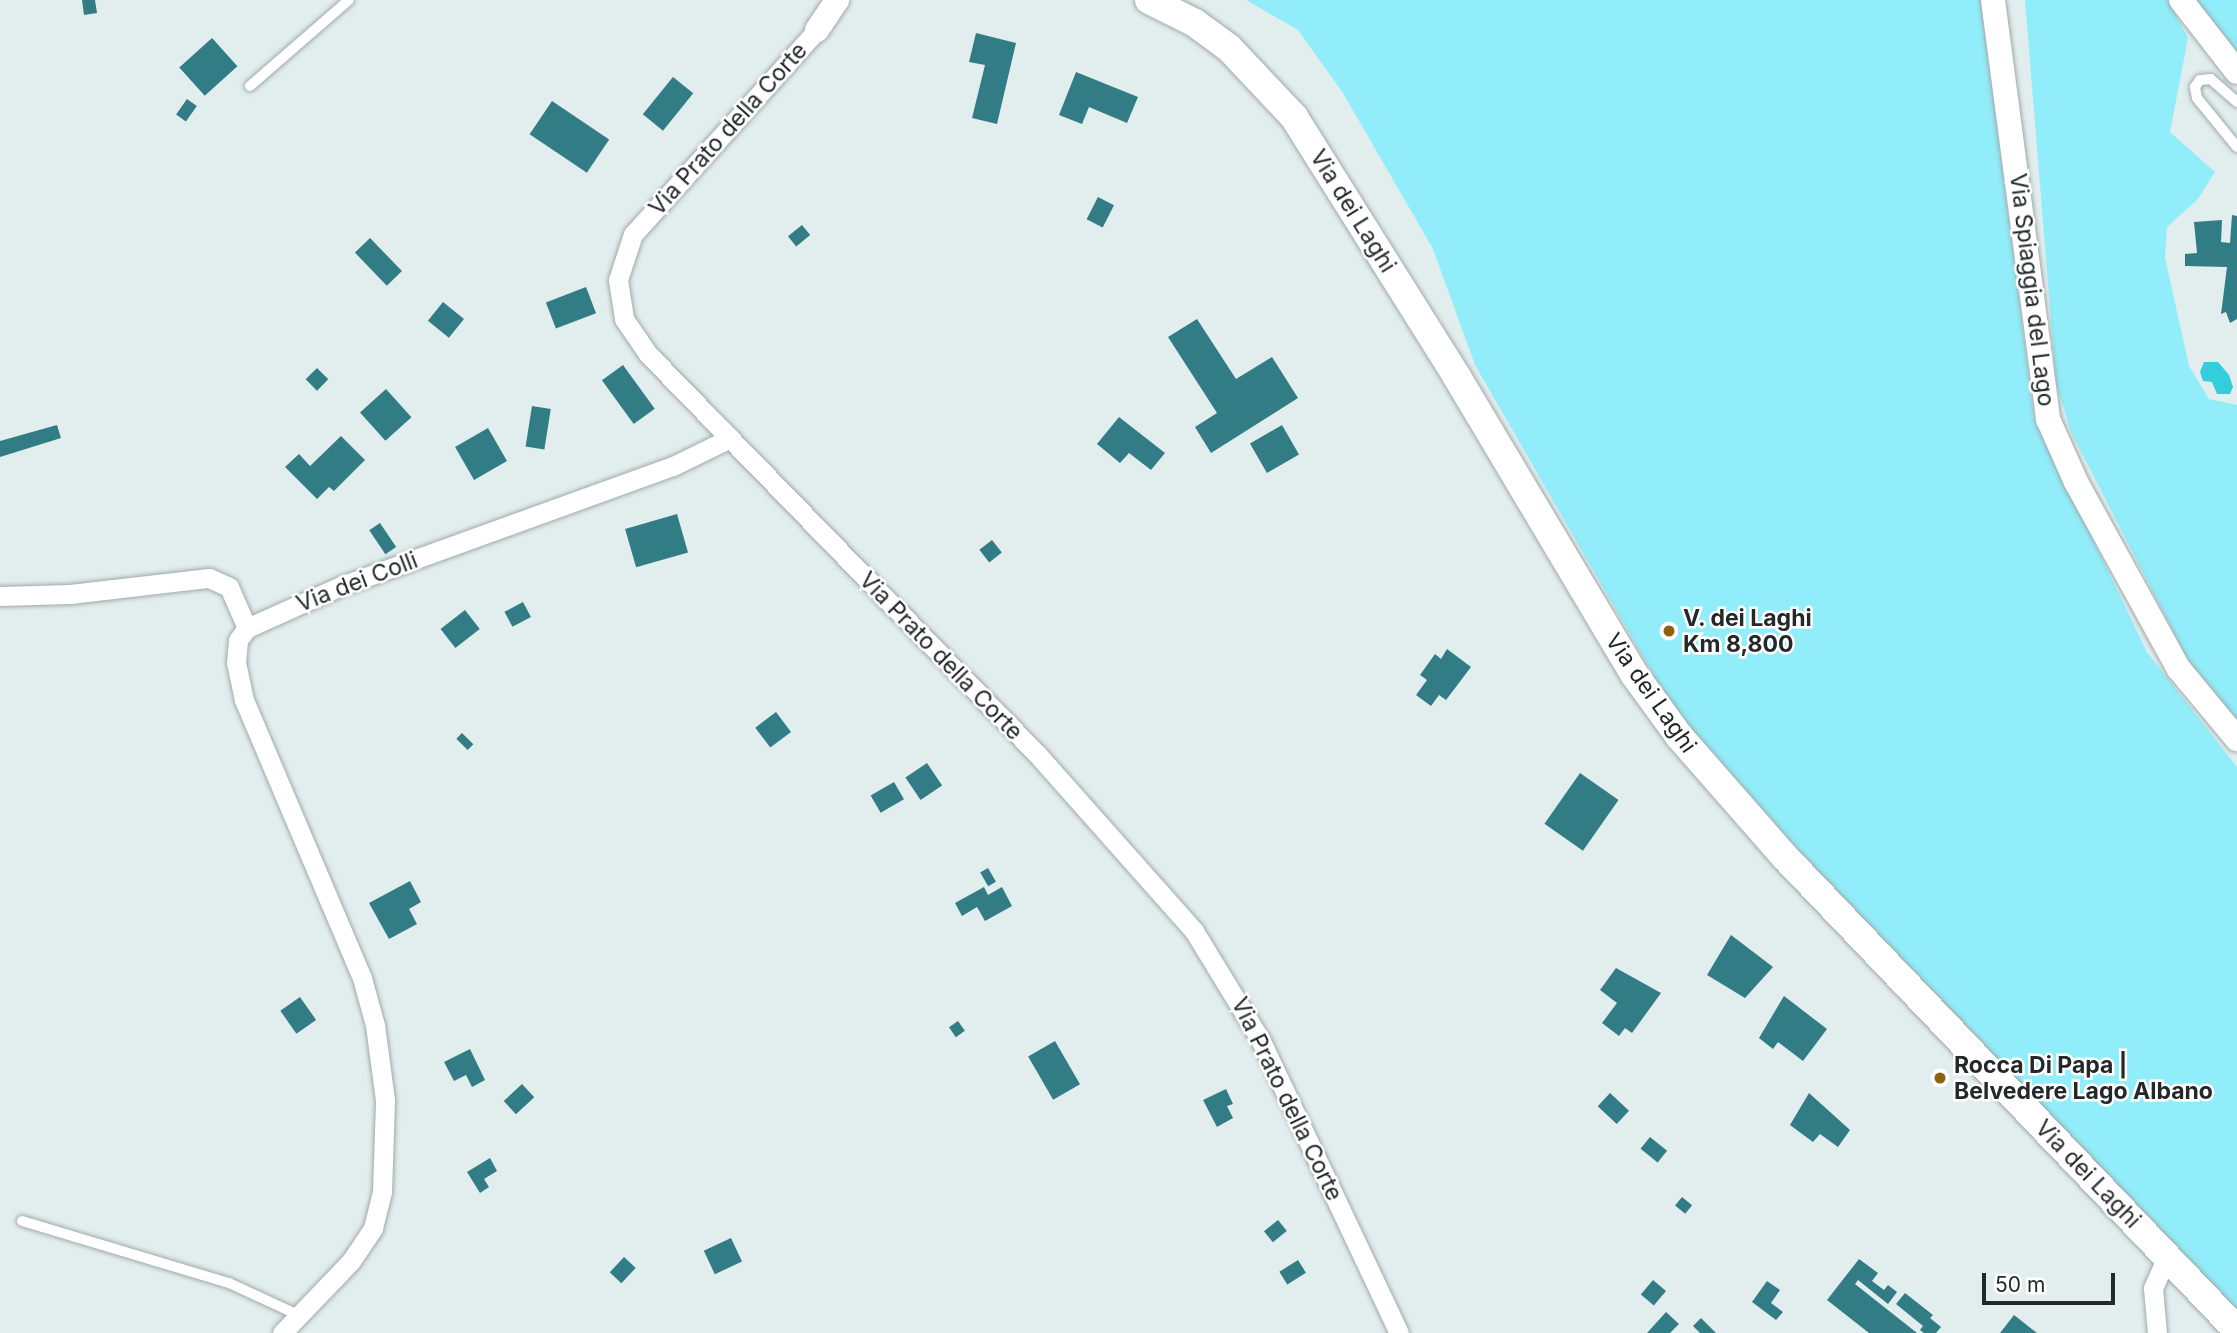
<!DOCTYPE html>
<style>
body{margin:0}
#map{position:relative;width:2237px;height:1333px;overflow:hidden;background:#e2edee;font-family:Inter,sans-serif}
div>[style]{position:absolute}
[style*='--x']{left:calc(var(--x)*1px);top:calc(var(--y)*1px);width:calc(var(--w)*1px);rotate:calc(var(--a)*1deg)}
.green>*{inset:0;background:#91edf9}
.water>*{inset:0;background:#34cdde}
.building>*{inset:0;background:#327c86;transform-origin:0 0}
.roads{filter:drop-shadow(0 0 2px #a0aaab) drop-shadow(0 0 2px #a0aaab)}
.service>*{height:10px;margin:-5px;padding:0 5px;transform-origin:5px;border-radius:5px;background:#fff}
.minor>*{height:19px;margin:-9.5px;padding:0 9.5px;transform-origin:9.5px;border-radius:9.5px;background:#fff}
.tertiary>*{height:24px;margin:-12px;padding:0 12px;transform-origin:12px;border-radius:12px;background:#fff}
.secondary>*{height:28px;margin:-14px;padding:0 14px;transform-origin:14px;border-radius:14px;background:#fff}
.dots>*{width:19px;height:19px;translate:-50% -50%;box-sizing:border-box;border:4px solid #fff;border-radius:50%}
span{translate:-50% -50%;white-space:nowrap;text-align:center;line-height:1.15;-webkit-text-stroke:5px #fff;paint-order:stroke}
.street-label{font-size:23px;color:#242829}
.poi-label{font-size:23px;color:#242829;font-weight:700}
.left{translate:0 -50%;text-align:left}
.scale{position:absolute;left:1982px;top:1273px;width:133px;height:32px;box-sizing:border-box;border:4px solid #242829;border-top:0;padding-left:9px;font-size:21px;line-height:24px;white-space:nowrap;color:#242829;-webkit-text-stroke:5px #fff;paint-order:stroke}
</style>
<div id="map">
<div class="green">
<i style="clip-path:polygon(1246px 0,1981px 0,2034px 417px,2147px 652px,2237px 767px,2237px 1311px,1884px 948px,1676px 714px,1475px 365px,1433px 249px,1343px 93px,1298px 30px)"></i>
<i style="clip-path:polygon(2025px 0,2168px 0,2188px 38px,2170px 132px,2215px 172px,2198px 199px,2167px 227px,2165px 258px,2189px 366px,2209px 399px,2237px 405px,2237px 728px,2198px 680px,2071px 432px,2056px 383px)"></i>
<i style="clip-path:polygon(2191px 0,2237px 0,2237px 58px)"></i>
</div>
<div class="water">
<i style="clip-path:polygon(2204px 362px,2218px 362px,2229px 375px,2233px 387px,2230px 394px,2217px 394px,2212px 382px,2203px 381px,2200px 372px)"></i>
</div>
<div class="building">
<i style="clip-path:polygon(82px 0,95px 0,97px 13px,84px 15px)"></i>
<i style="clip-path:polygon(976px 33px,1016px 43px,997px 124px,972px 118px,985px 65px,969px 62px)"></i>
<i style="left:212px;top:38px;width:38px;height:44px;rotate:48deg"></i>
<i style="clip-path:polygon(1076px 72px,1138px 97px,1127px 123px,1089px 107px,1082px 124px,1059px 115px)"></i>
<i style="left:673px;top:77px;width:26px;height:48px;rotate:39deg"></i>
<i style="left:187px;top:99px;width:12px;height:19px;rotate:35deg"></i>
<i style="left:552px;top:101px;width:69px;height:40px;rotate:34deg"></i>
<i style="left:1098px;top:197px;width:18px;height:25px;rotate:27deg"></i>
<i style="clip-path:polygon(2232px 215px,2237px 216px,2237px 319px,2230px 323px,2226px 312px,2221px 314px,2227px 267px,2185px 266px,2185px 254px,2197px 253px,2194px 222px,2222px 220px,2221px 242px,2230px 243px)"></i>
<i style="left:802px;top:225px;width:13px;height:18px;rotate:51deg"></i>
<i style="left:370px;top:238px;width:46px;height:21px;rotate:46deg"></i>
<i style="left:586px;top:287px;width:28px;height:43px;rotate:69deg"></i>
<i style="left:443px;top:302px;width:27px;height:24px;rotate:39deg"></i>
<i style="clip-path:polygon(1197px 319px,1236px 379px,1272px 357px,1298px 398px,1211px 453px,1195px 427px,1217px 413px,1168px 337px)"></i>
<i style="left:623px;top:365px;width:54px;height:26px;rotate:54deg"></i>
<i style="left:317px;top:368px;width:16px;height:16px;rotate:45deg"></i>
<i style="left:386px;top:389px;width:38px;height:35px;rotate:48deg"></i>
<i style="left:532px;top:406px;width:19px;height:41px;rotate:9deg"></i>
<i style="clip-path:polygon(1119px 417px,1165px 453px,1151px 470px,1129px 453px,1120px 463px,1097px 444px)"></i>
<i style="clip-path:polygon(57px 425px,61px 438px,0 457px,0 441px)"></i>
<i style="left:1282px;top:425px;width:34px;height:37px;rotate:60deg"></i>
<i style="left:488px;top:428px;width:38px;height:38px;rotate:60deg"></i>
<i style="clip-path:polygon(341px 436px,365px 460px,334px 491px,329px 487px,317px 499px,285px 467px,299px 454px,310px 466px)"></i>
<i style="left:677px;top:514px;width:40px;height:54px;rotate:74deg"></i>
<i style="left:380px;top:523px;width:29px;height:13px;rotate:56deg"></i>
<i style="left:992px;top:540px;width:16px;height:16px;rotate:52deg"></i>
<i style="left:523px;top:602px;width:17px;height:21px;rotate:62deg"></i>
<i style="left:465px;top:610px;width:24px;height:31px;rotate:52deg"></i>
<i style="clip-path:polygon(1447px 649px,1471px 667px,1446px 700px,1439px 695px,1431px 706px,1416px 695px,1427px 680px,1420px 675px,1435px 654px,1441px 659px)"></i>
<i style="left:776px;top:712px;width:25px;height:26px;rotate:53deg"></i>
<i style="left:462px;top:733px;width:16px;height:8px;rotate:45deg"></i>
<i style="left:927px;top:763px;width:27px;height:26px;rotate:56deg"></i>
<i style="left:1580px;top:773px;width:47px;height:62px;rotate:35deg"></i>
<i style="left:894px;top:782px;width:20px;height:27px;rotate:60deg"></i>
<i style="left:988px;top:868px;width:16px;height:9px;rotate:60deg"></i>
<i style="clip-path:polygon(410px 881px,421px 902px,409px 909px,417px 924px,389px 939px,369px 903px)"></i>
<i style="clip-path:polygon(984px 887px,988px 895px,1002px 887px,1012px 906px,985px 921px,977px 907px,962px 916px,955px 903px)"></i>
<i style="clip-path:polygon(1731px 935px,1773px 967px,1745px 998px,1707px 975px)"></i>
<i style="clip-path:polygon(1616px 968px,1661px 993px,1632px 1033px,1625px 1028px,1619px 1036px,1602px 1023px,1617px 1003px,1600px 990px)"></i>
<i style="clip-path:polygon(1784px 996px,1827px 1029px,1803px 1061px,1778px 1042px,1773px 1049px,1759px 1038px)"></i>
<i style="left:300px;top:997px;width:28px;height:24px;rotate:55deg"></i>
<i style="left:958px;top:1021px;width:12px;height:11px;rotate:55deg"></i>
<i style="left:1055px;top:1041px;width:50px;height:31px;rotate:60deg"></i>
<i style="clip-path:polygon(470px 1049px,485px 1080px,472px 1087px,466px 1075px,454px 1081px,444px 1062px)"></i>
<i style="left:522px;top:1084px;width:18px;height:25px;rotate:47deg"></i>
<i style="clip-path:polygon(1226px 1089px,1233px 1104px,1227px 1106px,1233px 1118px,1217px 1127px,1203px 1100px)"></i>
<i style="left:1610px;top:1093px;width:26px;height:18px;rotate:43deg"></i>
<i style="clip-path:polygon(1809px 1093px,1850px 1130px,1838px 1147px,1820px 1134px,1813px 1142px,1790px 1125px)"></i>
<i style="left:1650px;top:1137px;width:22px;height:15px;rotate:39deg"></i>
<i style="clip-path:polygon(490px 1158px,497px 1171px,484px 1179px,489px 1187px,480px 1193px,467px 1172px)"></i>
<i style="left:1682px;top:1197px;width:13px;height:11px;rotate:39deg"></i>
<i style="left:1278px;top:1220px;width:14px;height:18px;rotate:51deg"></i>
<i style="left:731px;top:1238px;width:26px;height:30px;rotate:65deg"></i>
<i style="left:624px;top:1257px;width:16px;height:21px;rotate:43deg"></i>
<i style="clip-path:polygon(1859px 1259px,1878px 1273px,1872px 1281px,1884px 1290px,1888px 1285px,1897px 1292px,1888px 1304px,1858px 1280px,1855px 1284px,1917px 1333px,1869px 1333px,1827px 1300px)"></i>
<i style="left:1298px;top:1260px;width:15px;height:22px;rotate:58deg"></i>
<i style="left:1653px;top:1280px;width:17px;height:19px;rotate:40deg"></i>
<i style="clip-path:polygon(1767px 1281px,1780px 1290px,1771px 1303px,1783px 1312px,1776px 1320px,1752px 1302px)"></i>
<i style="clip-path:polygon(1905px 1293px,1933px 1315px,1930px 1318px,1941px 1327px,1936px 1333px,1924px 1333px,1920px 1330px,1923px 1326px,1896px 1304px)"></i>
<i style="clip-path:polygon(1666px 1312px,1679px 1324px,1670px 1333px,1647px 1333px)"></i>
<i style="clip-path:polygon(2014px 1315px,2037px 1333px,2000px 1333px)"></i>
<i style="clip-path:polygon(1701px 1318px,1716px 1333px,1700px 1333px,1693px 1326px)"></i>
</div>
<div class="roads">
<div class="service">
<i style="--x:250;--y:86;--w:131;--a:-41"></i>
<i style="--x:2237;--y:102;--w:35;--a:-139"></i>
<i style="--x:2211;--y:79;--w:11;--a:175"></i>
<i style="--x:2200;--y:80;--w:9;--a:126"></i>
<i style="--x:2195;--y:87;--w:11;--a:80"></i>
<i style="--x:2197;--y:98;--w:63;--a:50.8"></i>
<i style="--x:22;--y:1221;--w:216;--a:16.7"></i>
<i style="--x:229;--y:1283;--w:74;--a:24.8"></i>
</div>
<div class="minor">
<i style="--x:817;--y:30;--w:275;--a:132"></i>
<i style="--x:633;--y:234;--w:48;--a:108.1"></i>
<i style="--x:618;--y:280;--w:39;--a:81"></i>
<i style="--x:624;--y:319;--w:42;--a:55.6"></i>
<i style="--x:648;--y:354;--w:558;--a:45.8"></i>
<i style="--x:1037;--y:754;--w:237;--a:48.4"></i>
<i style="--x:1194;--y:931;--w:127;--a:58.6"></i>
<i style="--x:1260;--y:1039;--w:325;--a:64.7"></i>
<i style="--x:0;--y:596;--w:70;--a:-1.6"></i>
<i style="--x:70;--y:594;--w:140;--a:-6.6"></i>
<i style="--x:209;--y:578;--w:22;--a:24"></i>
<i style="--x:229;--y:587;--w:45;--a:66.3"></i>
<i style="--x:282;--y:1333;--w:100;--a:-46.2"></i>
<i style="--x:351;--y:1261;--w:40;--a:-56"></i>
<i style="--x:373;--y:1228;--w:37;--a:-76"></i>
<i style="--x:382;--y:1192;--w:92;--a:-88.1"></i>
<i style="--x:385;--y:1100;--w:76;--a:-97.6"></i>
<i style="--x:375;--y:1025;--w:49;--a:-105.5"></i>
<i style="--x:362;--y:978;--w:302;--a:-113"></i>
<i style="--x:244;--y:700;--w:38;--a:-102"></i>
<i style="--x:236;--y:663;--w:23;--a:-85"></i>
<i style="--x:238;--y:640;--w:15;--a:-53"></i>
<i style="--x:247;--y:628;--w:103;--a:-24.1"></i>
<i style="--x:341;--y:586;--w:353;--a:-19.9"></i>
<i style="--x:673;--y:466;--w:61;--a:-26.1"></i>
<i style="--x:2157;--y:1333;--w:45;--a:-95.1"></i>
<i style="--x:2153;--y:1288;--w:34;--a:-66"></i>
</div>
<div class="tertiary">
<i style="--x:1993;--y:0;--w:423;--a:82.5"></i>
<i style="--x:2048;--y:419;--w:69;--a:66"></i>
<i style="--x:2076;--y:482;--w:213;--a:61.2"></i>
<i style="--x:2179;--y:669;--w:91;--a:50.4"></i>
<i style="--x:2181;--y:0;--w:91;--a:52.1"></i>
<i style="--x:817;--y:30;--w:36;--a:-56"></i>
</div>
<div class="secondary">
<i style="--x:1149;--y:0;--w:51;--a:26.6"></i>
<i style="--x:1195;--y:23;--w:42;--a:36.3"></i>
<i style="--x:1229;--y:48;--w:95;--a:46.7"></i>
<i style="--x:1294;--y:117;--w:307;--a:57.9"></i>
<i style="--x:1457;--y:377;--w:346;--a:59.2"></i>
<i style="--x:1634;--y:674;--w:77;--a:54"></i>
<i style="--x:1679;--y:736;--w:161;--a:48.8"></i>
<i style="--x:1785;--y:857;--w:654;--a:46.3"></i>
</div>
</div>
<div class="dots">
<i style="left:1669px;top:631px;background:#90610c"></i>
<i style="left:1940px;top:1078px;background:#90610c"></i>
</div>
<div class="street-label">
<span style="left:728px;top:129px;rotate:-48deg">Via Prato della Corte</span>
<span style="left:1353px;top:211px;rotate:58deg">Via dei Laghi</span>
<span style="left:2032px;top:290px;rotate:83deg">Via Spiaggia del Lago</span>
<span style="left:357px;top:582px;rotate:-21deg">Via dei Colli</span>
<span style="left:941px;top:656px;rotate:46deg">Via Prato della Corte</span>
<span style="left:1651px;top:693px;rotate:55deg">Via dei Laghi</span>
<span style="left:1287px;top:1099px;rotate:64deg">Via Prato della Corte</span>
<span style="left:2088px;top:1174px;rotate:46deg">Via dei Laghi</span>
</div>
<div class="poi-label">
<span class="left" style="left:1683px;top:631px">V. dei Laghi<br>Km 8,800</span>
<span class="left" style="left:1954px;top:1078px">Rocca Di Papa |<br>Belvedere Lago Albano</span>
</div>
<div class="scale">50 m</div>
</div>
